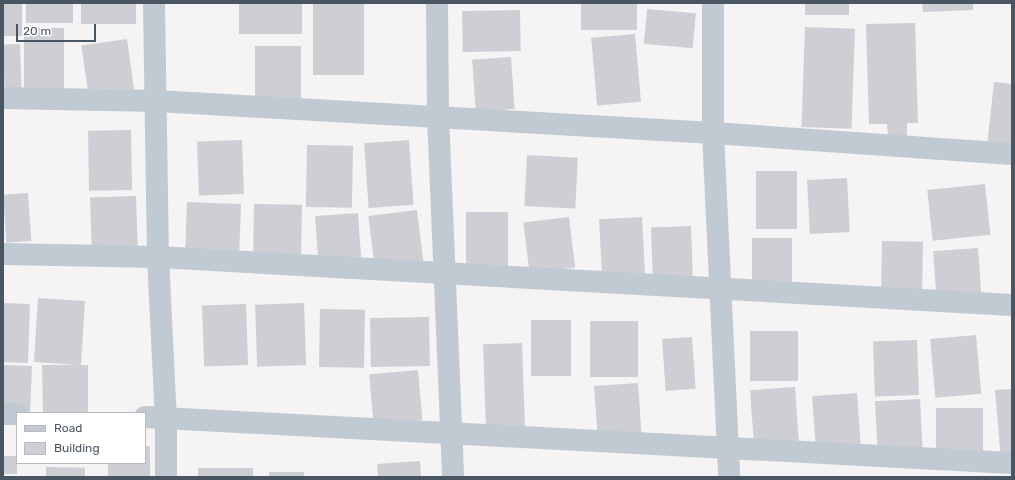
<!DOCTYPE html>
<style>
body{margin:0}
#map{position:relative;width:1015px;height:480px;overflow:hidden;background:#f5f3f3;font-family:Rubik,sans-serif}
div>[style]{position:absolute}
[style*='--x']{left:calc(var(--x)*1px);top:calc(var(--y)*1px);width:calc(var(--w)*1px);rotate:calc(var(--a)*1deg)}
.building>*{inset:0;background:#cdcfd5;transform-origin:0 0}
.minor>*{height:22px;margin:-11px;padding:0 11px;transform-origin:11px;border-radius:11px;background:#c1cad2}
span{translate:-50% -50%;white-space:nowrap;text-align:center;line-height:1.15;-webkit-text-stroke:3.5px #fff;paint-order:stroke}
.frame{position:absolute;inset:0;border:4px solid #4a5661;pointer-events:none}
.legend{position:absolute;left:16px;top:412px;width:130px;height:52px;box-sizing:border-box;background:#fff;border:1px solid #b7bbc0;margin:0;padding:5px 7px;list-style:none;font-size:12px;color:#4a5661}
.legend li{display:flex;align-items:center;gap:8px;height:20px}
.legend b{width:20px;border:1px solid #b7bbc0}
.scale{position:absolute;left:16px;top:24px;width:80px;height:18px;box-sizing:border-box;border:2px solid #4a5661;border-top:0;padding-left:5px;font-size:12px;line-height:14px;white-space:nowrap;color:#4a5661;-webkit-text-stroke:3px #fff;paint-order:stroke}
</style>
<div id="map">
<div class="building">
<i style="left:3px;top:3px;width:19px;height:33px"></i>
<i style="left:26px;top:3px;width:47px;height:20px"></i>
<i style="left:81px;top:3px;width:55px;height:21px"></i>
<i style="left:239px;top:3px;width:63px;height:31px"></i>
<i style="left:313px;top:3px;width:51px;height:72px"></i>
<i style="left:805px;top:3px;width:44px;height:12px"></i>
<i style="clip-path:polygon(922px 3px,973px 3px,973px 10px,923px 12px)"></i>
<i style="left:637px;top:4px;width:26px;height:56px;rotate:90deg"></i>
<i style="left:647px;top:9px;width:49px;height:35px;rotate:5deg"></i>
<i style="left:520px;top:10px;width:41px;height:58px;rotate:89deg"></i>
<i style="clip-path:polygon(915px 23px,918px 123px,907px 123px,907px 136px,888px 136px,887px 124px,869px 124px,866px 24px)"></i>
<i style="left:805px;top:27px;width:50px;height:100px;rotate:2deg"></i>
<i style="left:24px;top:28px;width:40px;height:67px"></i>
<i style="left:635px;top:34px;width:68px;height:44px;rotate:85deg"></i>
<i style="left:127px;top:39px;width:60px;height:46px;rotate:82deg"></i>
<i style="left:20px;top:44px;width:63px;height:17px;rotate:88deg"></i>
<i style="left:301px;top:46px;width:63px;height:46px;rotate:90deg"></i>
<i style="left:511px;top:57px;width:52px;height:39px;rotate:86deg"></i>
<i style="clip-path:polygon(994px 82px,1012px 84px,1012px 149px,987px 146px)"></i>
<i style="left:131px;top:130px;width:60px;height:43px;rotate:89deg"></i>
<i style="left:242px;top:140px;width:54px;height:45px;rotate:88deg"></i>
<i style="left:409px;top:140px;width:65px;height:45px;rotate:86deg"></i>
<i style="left:307px;top:145px;width:46px;height:62px;rotate:1deg"></i>
<i style="left:527px;top:155px;width:51px;height:51px;rotate:3deg"></i>
<i style="left:756px;top:171px;width:41px;height:58px"></i>
<i style="left:847px;top:178px;width:54px;height:40px;rotate:87deg"></i>
<i style="left:985px;top:184px;width:51px;height:58px;rotate:84deg"></i>
<i style="left:28px;top:193px;width:48px;height:25px;rotate:86deg"></i>
<i style="left:136px;top:196px;width:57px;height:46px;rotate:88deg"></i>
<i style="left:187px;top:202px;width:54px;height:47px;rotate:2deg"></i>
<i style="left:254px;top:204px;width:48px;height:54px;rotate:1deg"></i>
<i style="left:417px;top:210px;width:52px;height:49px;rotate:83deg"></i>
<i style="left:466px;top:212px;width:42px;height:54px"></i>
<i style="left:358px;top:213px;width:52px;height:43px;rotate:86deg"></i>
<i style="left:569px;top:217px;width:51px;height:46px;rotate:83deg"></i>
<i style="left:642px;top:217px;width:57px;height:43px;rotate:87deg"></i>
<i style="left:691px;top:226px;width:54px;height:40px;rotate:88deg"></i>
<i style="left:752px;top:238px;width:40px;height:53px"></i>
<i style="left:882px;top:241px;width:41px;height:59px;rotate:1deg"></i>
<i style="left:978px;top:248px;width:46px;height:45px;rotate:86deg"></i>
<i style="clip-path:polygon(38px 298px,85px 301px,81px 365px,88px 365px,88px 413px,43px 413px,42px 365px,77px 365px,34px 362px)"></i>
<i style="left:3px;top:303px;width:27px;height:59px;rotate:2deg"></i>
<i style="left:304px;top:303px;width:62px;height:49px;rotate:88deg"></i>
<i style="left:246px;top:304px;width:61px;height:44px;rotate:88deg"></i>
<i style="left:320px;top:309px;width:45px;height:58px;rotate:1deg"></i>
<i style="left:429px;top:317px;width:49px;height:59px;rotate:89deg"></i>
<i style="left:531px;top:320px;width:40px;height:56px"></i>
<i style="left:590px;top:321px;width:48px;height:56px"></i>
<i style="left:750px;top:331px;width:48px;height:50px"></i>
<i style="left:976px;top:335px;width:59px;height:46px;rotate:85deg"></i>
<i style="left:692px;top:337px;width:52px;height:30px;rotate:86deg"></i>
<i style="left:917px;top:340px;width:55px;height:44px;rotate:88deg"></i>
<i style="left:522px;top:343px;width:83px;height:39px;rotate:88deg"></i>
<i style="clip-path:polygon(3px 365px,32px 366px,30px 413px,17px 413px,3px 419px)"></i>
<i style="left:418px;top:370px;width:50px;height:49px;rotate:85deg"></i>
<i style="left:638px;top:383px;width:53px;height:44px;rotate:86deg"></i>
<i style="left:795px;top:387px;width:55px;height:45px;rotate:86deg"></i>
<i style="clip-path:polygon(1012px 389px,1012px 459px,1001px 460px,995px 390px)"></i>
<i style="left:857px;top:393px;width:53px;height:45px;rotate:86deg"></i>
<i style="left:920px;top:399px;width:52px;height:45px;rotate:87deg"></i>
<i style="left:936px;top:408px;width:47px;height:57px"></i>
<i style="clip-path:polygon(145px 446px,150px 446px,150px 477px,108px 477px,108px 463px,145px 463px)"></i>
<i style="left:3px;top:456px;width:14px;height:18px"></i>
<i style="left:420px;top:461px;width:16px;height:43px;rotate:86deg"></i>
<i style="left:46px;top:467px;width:39px;height:10px;rotate:1deg"></i>
<i style="left:253px;top:468px;width:9px;height:55px;rotate:90deg"></i>
<i style="left:269px;top:472px;width:35px;height:5px"></i>
</div>
<div class="minor">
<i style="--x:154;--y:3;--w:254;--a:89.1"></i>
<i style="--x:158;--y:257;--w:161;--a:87.2"></i>
<i style="--x:166;--y:418;--w:59;--a:90"></i>
<i style="--x:437;--y:3;--w:113;--a:89.5"></i>
<i style="--x:438;--y:116;--w:361;--a:87.6"></i>
<i style="--x:713;--y:3;--w:130;--a:90"></i>
<i style="--x:713;--y:133;--w:344;--a:87.3"></i>
<i style="--x:3;--y:98;--w:154;--a:1.1"></i>
<i style="--x:157;--y:101;--w:557;--a:3.29"></i>
<i style="--x:713;--y:133;--w:300;--a:4"></i>
<i style="--x:3;--y:254;--w:155;--a:1.1"></i>
<i style="--x:158;--y:257;--w:855;--a:3.22"></i>
<i style="--x:3;--y:414;--w:14;--a:0"></i>
<i style="--x:145;--y:417;--w:868;--a:3.04"></i>
</div>
<div class="frame"></div>
<ul class="legend">
<li><b style="height:5px;background:#c1cad2"></b>Road</li>
<li><b style="height:11px;background:#cdcfd5"></b>Building</li>
</ul>
<div class="scale">20 m</div>
</div>
